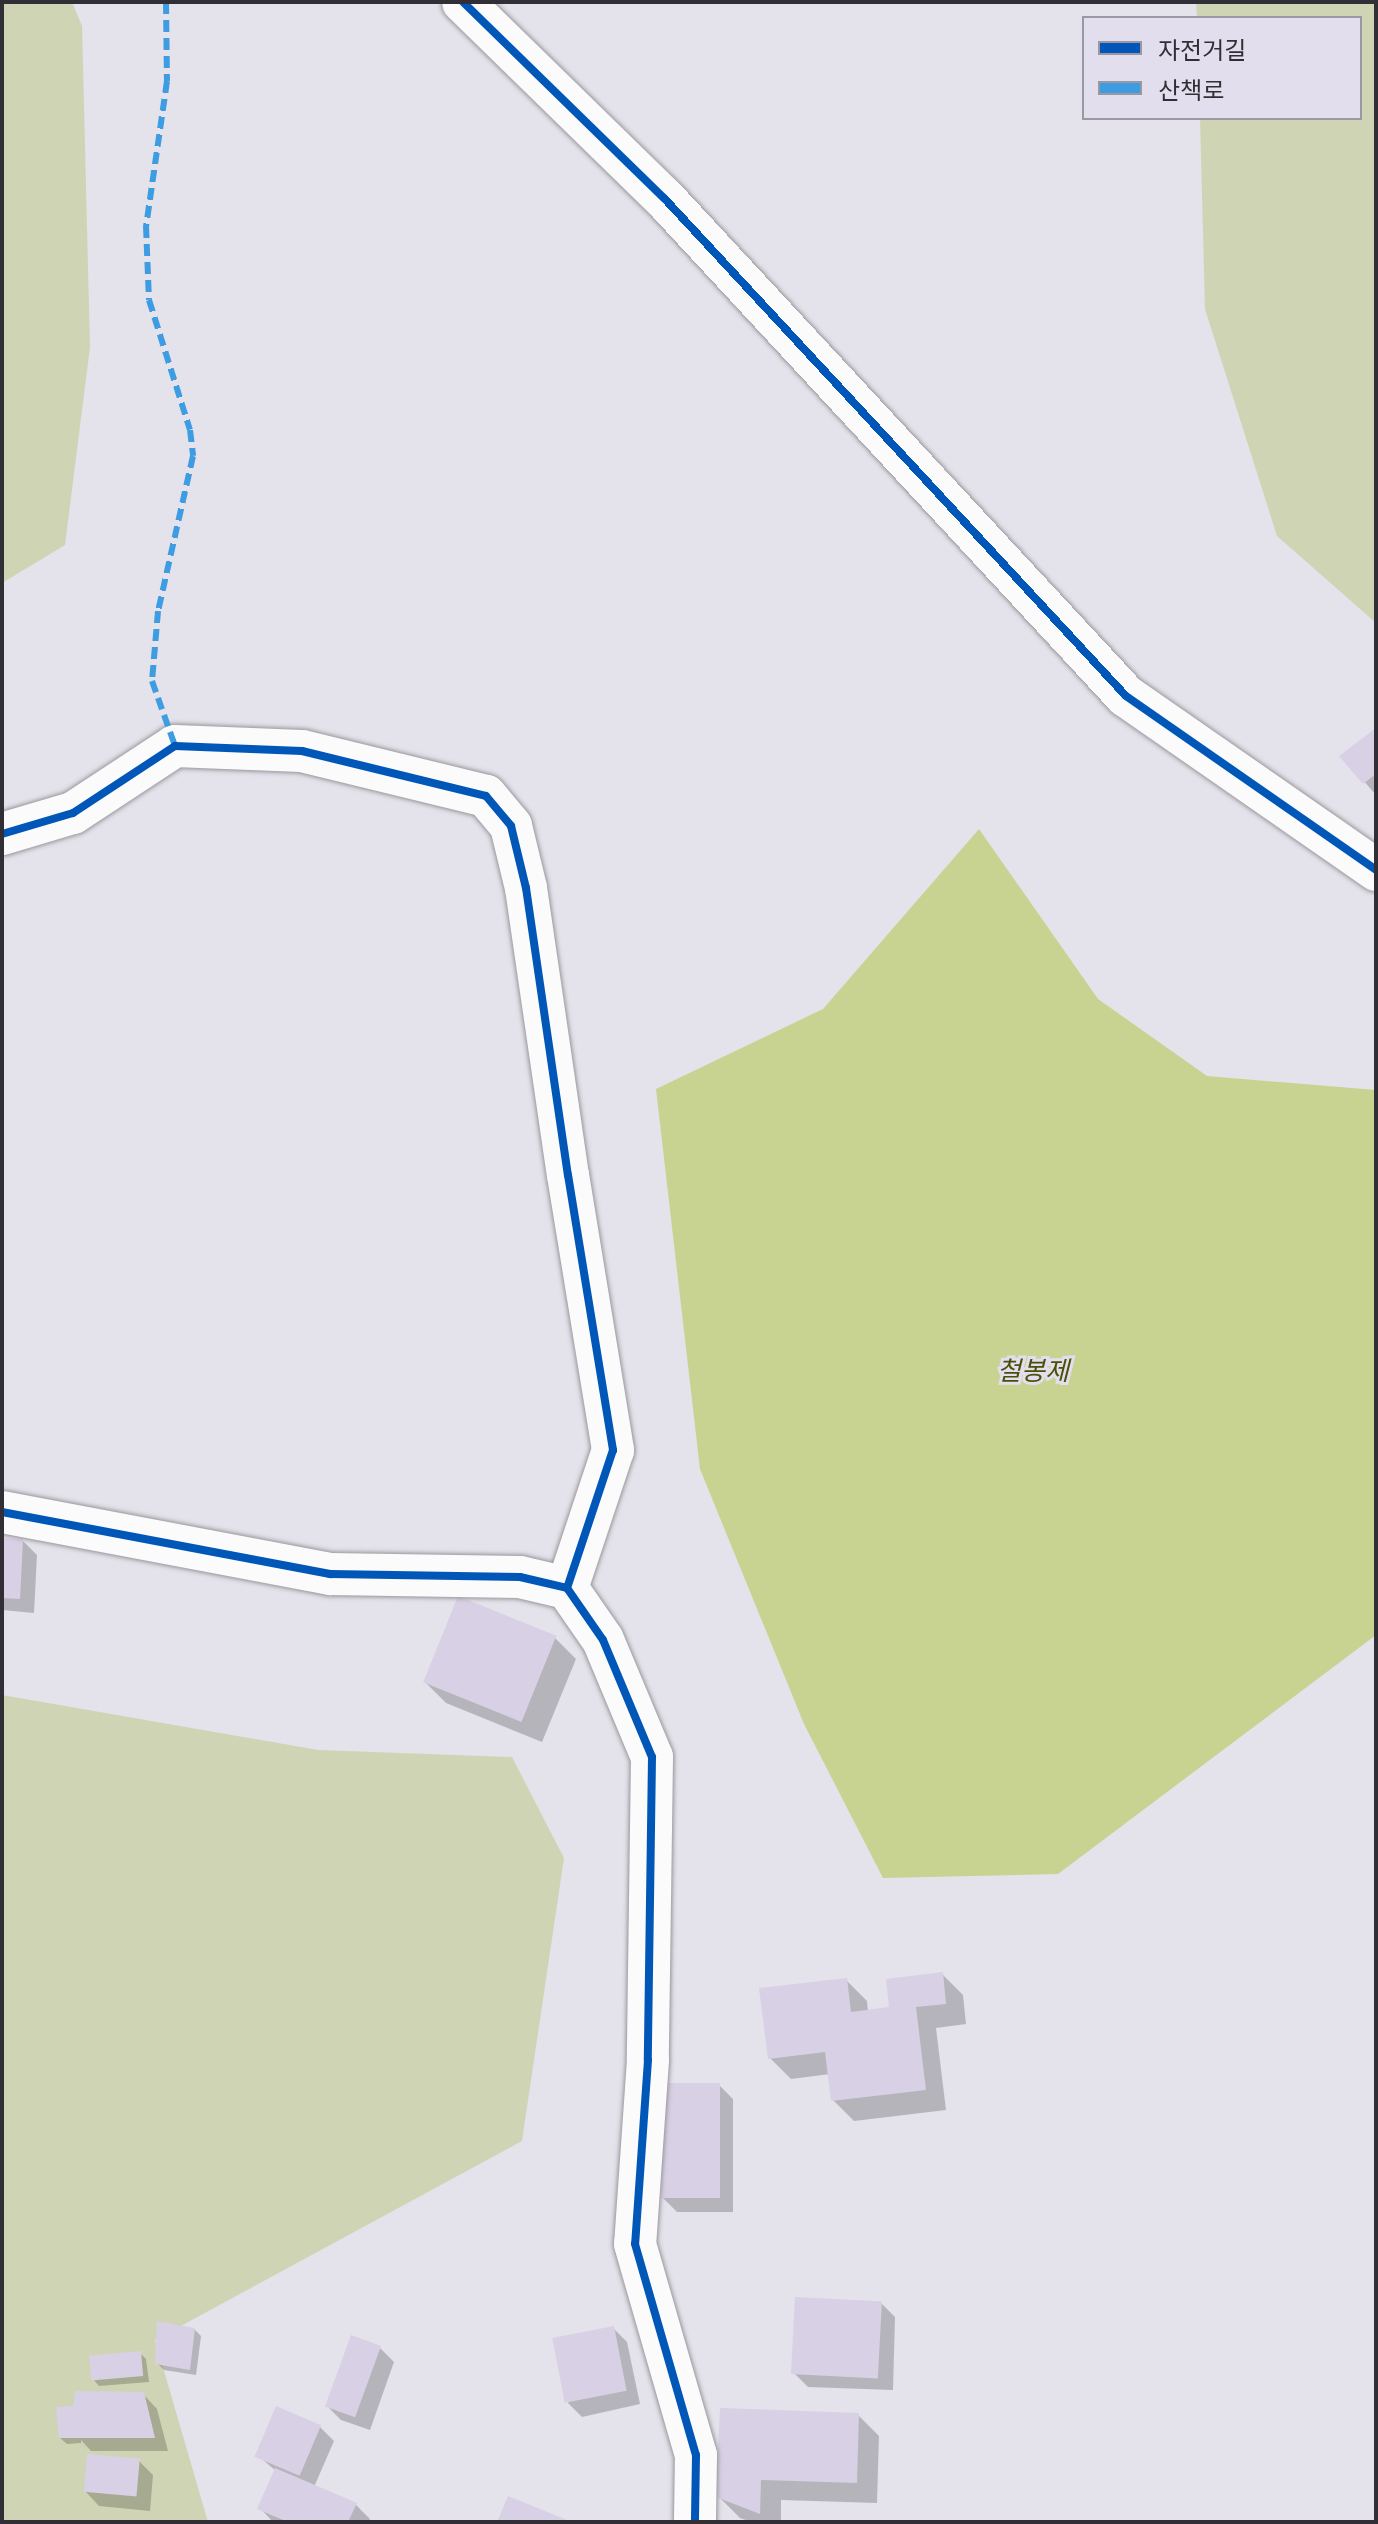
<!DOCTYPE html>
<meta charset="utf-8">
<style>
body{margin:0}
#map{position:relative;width:1378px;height:2524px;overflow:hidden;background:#e4e2ea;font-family:"Noto Sans","Noto Sans KR",sans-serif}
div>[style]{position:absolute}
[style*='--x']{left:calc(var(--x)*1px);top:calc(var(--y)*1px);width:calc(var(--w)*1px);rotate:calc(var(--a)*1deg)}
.green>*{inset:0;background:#cfd5b4}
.water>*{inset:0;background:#c9d391}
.shadow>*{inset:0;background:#0003}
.building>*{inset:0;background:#d8d0e4;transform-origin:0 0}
.roads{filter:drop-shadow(0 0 2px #9a989e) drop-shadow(0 0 2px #9a989e)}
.minor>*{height:42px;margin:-21px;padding:0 21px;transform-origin:21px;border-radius:21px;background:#fbfbfc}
.quiet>*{height:6px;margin-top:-3px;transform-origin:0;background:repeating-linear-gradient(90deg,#3e9de2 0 12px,transparent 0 18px)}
.cycleway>*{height:8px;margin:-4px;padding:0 4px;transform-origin:4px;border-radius:4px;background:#0057b8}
span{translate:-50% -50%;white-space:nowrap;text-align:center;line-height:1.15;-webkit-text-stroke:6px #e3deed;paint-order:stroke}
.water-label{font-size:26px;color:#495106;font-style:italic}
.frame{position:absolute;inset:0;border:4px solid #312f35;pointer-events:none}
.legend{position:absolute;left:1082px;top:16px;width:280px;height:104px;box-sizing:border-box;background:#e3deed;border:2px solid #9c98a3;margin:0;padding:10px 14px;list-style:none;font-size:24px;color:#312f35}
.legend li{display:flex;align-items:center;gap:16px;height:40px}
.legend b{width:40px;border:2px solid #9c98a3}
</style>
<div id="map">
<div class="green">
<i style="clip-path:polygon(2px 2px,72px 2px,82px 26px,90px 347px,65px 545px,2px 583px)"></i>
<i style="clip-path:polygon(1196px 2px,1376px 2px,1376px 623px,1277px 536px,1205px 309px,1200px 118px,1360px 118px,1360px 18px,1197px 18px)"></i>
<i style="clip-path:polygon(2px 1695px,318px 1750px,512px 1757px,564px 1858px,522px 2141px,155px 2340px,208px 2522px,2px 2522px)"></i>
</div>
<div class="water">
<i style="clip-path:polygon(979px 829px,1098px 999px,1207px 1076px,1376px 1090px,1376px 1635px,1058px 1874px,883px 1878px,804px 1724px,700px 1469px,656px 1089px,823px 1009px)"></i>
</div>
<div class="shadow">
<i style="clip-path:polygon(1376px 730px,1376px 795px,1342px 756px)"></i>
<i style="clip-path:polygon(2px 1540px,23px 1541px,37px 1555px,34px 1613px,2px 1610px)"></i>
<i style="clip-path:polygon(555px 1638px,576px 1659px,542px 1742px,446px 1703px,425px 1682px)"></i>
<i style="clip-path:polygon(942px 1974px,963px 1995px,966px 2024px,936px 2028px,946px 2110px,854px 2121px,833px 2100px,830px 2074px,791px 2079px,770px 2058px,846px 1980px,867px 2001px,868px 2012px,892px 2009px)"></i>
<i style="clip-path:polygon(719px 2085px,733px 2099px,733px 2212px,677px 2212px,663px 2198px)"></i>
<i style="clip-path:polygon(881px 2303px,895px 2317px,893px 2390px,808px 2387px,794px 2373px)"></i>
<i style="clip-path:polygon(613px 2328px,627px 2342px,640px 2404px,582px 2417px,568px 2403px)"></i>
<i style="clip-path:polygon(194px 2329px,201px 2336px,196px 2375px,164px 2370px,157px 2363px)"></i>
<i style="clip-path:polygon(380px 2348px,394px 2362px,370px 2430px,341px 2420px,327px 2406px)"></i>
<i style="clip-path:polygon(140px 2353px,146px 2359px,149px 2382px,99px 2386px,93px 2379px)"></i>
<i style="clip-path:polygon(143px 2394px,157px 2409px,168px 2451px,91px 2451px,81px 2440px,81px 2443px,67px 2444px,60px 2438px)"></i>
<i style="clip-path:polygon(858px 2415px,879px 2436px,877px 2503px,781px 2500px,781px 2522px,751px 2522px,740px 2518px,718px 2496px)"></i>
<i style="clip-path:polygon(320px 2427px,334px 2441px,314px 2487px,355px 2504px,370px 2519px,368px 2522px,273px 2522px,260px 2508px,276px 2471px,257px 2455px)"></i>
<i style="clip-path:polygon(139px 2461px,153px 2475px,150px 2511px,99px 2506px,85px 2491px)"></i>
</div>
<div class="building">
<i style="clip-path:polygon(1376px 728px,1376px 780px,1373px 776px,1363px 784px,1339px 756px)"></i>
<i style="clip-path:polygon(2px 1538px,23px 1539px,20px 1599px,2px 1598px)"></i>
<i style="left:458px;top:1596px;width:106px;height:93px;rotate:22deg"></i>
<i style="clip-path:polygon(943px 1972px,946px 2004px,916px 2007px,926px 2090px,831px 2101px,825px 2052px,768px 2059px,759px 1988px,847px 1978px,851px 2012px,889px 2007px,886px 1979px)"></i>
<i style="left:661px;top:2083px;width:59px;height:115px"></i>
<i style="left:795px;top:2297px;width:87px;height:77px;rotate:3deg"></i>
<i style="clip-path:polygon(157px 2321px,195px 2328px,190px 2370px,155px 2364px)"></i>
<i style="left:614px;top:2326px;width:66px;height:63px;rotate:79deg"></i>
<i style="left:351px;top:2335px;width:32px;height:76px;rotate:20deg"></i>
<i style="left:141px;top:2351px;width:25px;height:52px;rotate:85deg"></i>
<i style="clip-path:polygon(75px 2391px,144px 2392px,155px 2438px,59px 2438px,56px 2407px,73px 2406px)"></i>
<i style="left:276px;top:2406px;width:49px;height:55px;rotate:23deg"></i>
<i style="clip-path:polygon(720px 2408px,859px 2413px,857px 2483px,761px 2480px,760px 2514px,716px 2497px)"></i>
<i style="left:87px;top:2454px;width:53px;height:38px;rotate:5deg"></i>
<i style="clip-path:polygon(275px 2468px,357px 2503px,348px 2522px,288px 2522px,257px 2509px)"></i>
<i style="clip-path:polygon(508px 2496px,572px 2522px,497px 2522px)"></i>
</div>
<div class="roads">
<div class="minor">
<i style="--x:463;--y:2;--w:281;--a:44.3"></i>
<i style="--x:664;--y:198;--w:679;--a:47.15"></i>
<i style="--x:1126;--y:696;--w:305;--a:34.8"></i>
<i style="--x:2;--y:834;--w:74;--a:-16.5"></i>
<i style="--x:73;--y:813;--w:122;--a:-33.3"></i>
<i style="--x:175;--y:746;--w:127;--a:2.3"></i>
<i style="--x:302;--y:751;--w:189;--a:13.7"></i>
<i style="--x:486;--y:796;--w:39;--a:50"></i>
<i style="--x:511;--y:826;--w:64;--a:76.4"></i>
<i style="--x:526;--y:888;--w:290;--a:81.7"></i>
<i style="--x:568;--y:1175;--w:279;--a:80.7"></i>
<i style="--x:613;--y:1450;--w:145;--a:108.4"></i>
<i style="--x:2;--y:1512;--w:334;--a:10.7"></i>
<i style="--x:330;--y:1574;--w:190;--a:0.9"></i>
<i style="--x:520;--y:1577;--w:48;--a:13.2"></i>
<i style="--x:567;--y:1588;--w:63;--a:55.3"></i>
<i style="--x:603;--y:1640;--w:127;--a:67.3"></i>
<i style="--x:652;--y:1757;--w:303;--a:90.8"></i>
<i style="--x:648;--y:2060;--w:184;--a:94"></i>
<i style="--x:635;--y:2244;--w:220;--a:73.9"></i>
<i style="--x:696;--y:2455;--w:67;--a:90.9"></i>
</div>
</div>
<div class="quiet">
<i style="--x:166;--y:2;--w:79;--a:89.3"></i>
<i style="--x:167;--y:81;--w:147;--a:98.2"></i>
<i style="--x:146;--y:226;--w:74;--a:87.7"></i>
<i style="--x:149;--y:300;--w:136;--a:72.5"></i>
<i style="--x:190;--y:430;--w:26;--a:83"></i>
<i style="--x:193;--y:456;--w:159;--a:102.7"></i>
<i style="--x:158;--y:611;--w:70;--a:94.9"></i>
<i style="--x:152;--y:681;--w:69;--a:70.5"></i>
</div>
<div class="cycleway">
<i style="--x:463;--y:2;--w:281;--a:44.3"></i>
<i style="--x:664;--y:198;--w:679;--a:47.15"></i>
<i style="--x:1126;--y:696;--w:305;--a:34.8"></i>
<i style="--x:2;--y:834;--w:74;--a:-16.5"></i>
<i style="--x:73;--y:813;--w:122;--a:-33.3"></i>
<i style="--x:175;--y:746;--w:127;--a:2.3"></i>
<i style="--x:302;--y:751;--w:189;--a:13.7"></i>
<i style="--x:486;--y:796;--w:39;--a:50"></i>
<i style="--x:511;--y:826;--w:64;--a:76.4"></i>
<i style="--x:526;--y:888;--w:290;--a:81.7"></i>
<i style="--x:568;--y:1175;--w:279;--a:80.7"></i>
<i style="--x:613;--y:1450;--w:145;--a:108.4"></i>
<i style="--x:2;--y:1512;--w:334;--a:10.7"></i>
<i style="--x:330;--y:1574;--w:190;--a:0.9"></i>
<i style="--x:520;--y:1577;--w:48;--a:13.2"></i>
<i style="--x:567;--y:1588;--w:63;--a:55.3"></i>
<i style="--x:603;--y:1640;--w:127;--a:67.3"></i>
<i style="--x:652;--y:1757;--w:303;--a:90.8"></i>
<i style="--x:648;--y:2060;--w:184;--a:94"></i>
<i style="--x:635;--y:2244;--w:220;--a:73.9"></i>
<i style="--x:696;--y:2455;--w:67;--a:90.9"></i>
</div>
<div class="water-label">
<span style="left:1033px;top:1371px">철봉제</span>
</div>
<div class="frame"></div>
<ul class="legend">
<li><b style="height:10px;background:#0057b8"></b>자전거길</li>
<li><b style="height:10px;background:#3e9de2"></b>산책로</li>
</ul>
</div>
